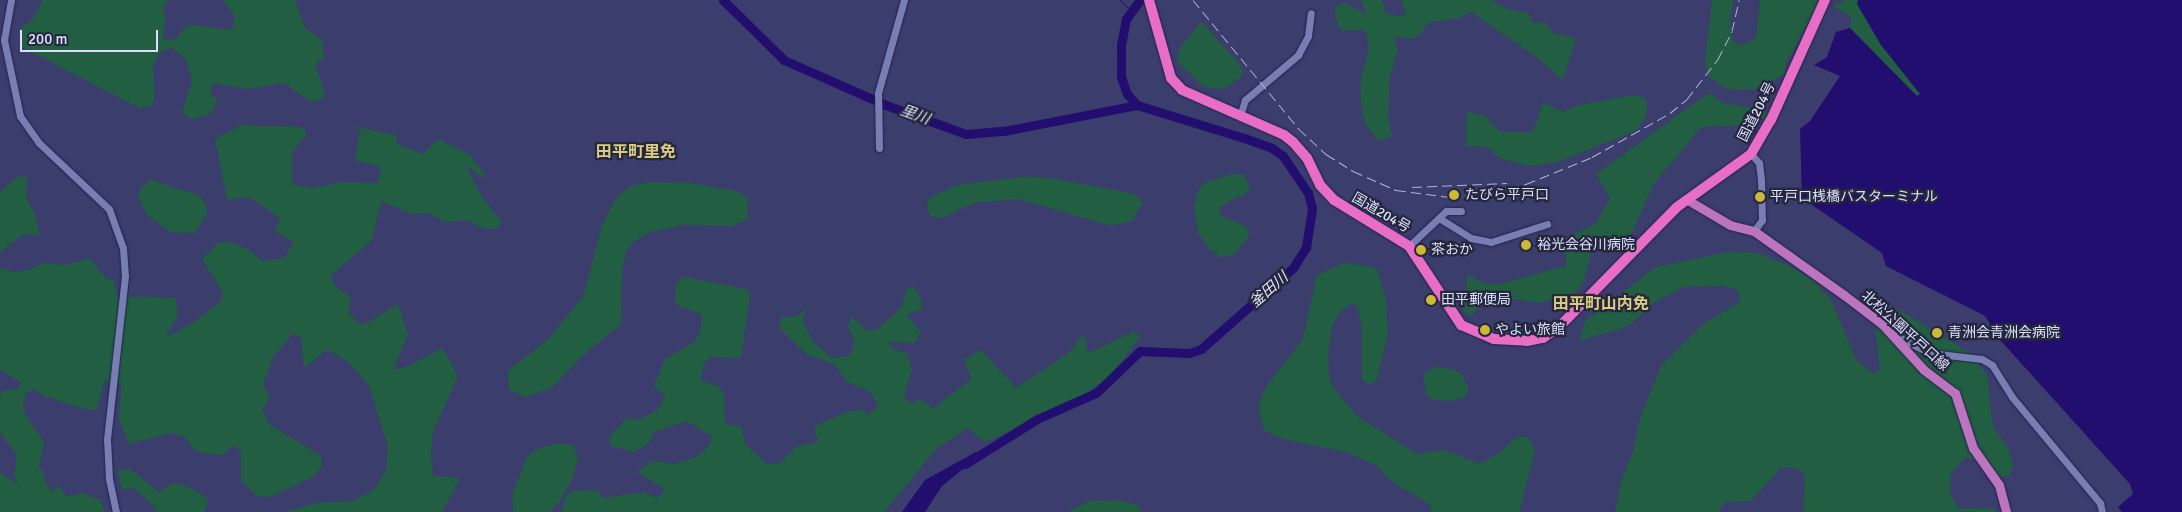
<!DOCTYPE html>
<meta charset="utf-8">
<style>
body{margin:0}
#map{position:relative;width:2182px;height:512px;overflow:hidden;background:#3b3d6d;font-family:Signika,"Noto Sans JP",sans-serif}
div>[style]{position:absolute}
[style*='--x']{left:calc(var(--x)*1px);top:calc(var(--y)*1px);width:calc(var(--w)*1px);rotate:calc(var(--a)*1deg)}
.green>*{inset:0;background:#215e42}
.water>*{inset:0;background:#220e6e}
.stream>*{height:1px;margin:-0.5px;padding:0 0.5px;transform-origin:0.5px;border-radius:0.5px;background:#220e6e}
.river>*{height:9px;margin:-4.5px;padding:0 4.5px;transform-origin:4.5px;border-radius:4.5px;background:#220e6e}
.roads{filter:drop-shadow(0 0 1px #232250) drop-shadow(0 0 1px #232250)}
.minor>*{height:7px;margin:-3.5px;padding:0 3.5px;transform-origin:3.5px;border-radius:3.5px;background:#787db2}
.major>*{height:9px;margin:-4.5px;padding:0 4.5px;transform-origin:4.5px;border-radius:4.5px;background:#bb74bd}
.highway>*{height:10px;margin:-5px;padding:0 5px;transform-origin:5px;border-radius:5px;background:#e76ec4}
.rail>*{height:1px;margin-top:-0.5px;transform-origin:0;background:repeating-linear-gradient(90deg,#b0b4d6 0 10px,transparent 0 15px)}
.dots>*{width:14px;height:14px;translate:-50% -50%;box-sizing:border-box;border:2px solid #25273d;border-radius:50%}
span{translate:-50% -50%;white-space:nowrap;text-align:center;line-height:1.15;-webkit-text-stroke:4.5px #25273d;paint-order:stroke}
.street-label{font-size:14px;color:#dce0fd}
.poi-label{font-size:14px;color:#dce0fd}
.left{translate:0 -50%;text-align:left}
.water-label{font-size:15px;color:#dfe2fc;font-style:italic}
.quarter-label{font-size:16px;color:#dacd7f;font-weight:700}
.scale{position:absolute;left:20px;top:30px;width:138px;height:22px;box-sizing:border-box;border:2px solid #dce0fd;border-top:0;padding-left:6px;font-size:15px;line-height:18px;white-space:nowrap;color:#dce0fd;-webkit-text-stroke:4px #25273d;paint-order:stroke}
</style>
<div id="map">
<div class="green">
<i style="clip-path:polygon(43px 0,168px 0,163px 7px,166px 20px,162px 38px,175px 40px,184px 28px,193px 25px,232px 30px,235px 17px,223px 0,295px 0,305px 28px,322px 40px,324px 58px,315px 64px,325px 94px,321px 100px,309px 101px,284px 83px,248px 89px,212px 83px,210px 92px,217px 101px,211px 113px,192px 120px,182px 112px,192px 81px,186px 59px,172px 48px,160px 52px,153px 66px,155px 97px,151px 106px,139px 108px,20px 46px,19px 29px,32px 20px)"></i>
<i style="clip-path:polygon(1361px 0,1382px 0,1386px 13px,1398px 16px,1406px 15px,1401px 0,1491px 0,1507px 9px,1528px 13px,1533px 23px,1546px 23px,1554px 33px,1576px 38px,1563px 80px,1539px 59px,1471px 12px,1458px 19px,1429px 22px,1420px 34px,1411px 39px,1394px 37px,1398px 50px,1390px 76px,1388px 117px,1392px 136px,1379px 141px,1365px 124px,1361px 106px,1360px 83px,1368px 52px,1367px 34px,1363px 30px,1340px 30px,1335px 15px,1336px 7px,1344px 2px,1367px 15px)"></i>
<i style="clip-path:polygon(1712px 0,1733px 0,1730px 23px,1732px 40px,1742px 46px,1756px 37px,1760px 0,1820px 0,1785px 65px,1785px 74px,1755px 89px,1741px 90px,1727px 89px,1708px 76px,1705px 60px)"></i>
<i style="clip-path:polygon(1844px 0,1858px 0,1857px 4px,1881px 45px,1920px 94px,1917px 96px,1850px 28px,1851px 16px,1835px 8px,1834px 2px,1841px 4px)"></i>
<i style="clip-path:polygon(1201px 21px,1241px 66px,1243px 75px,1224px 89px,1204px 87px,1177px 61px,1180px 48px)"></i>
<i style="clip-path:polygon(1709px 93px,1723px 103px,1765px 110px,1767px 116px,1750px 125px,1701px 127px,1653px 185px,1630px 237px,1610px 251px,1592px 248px,1585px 278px,1576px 292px,1540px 303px,1489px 295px,1472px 315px,1463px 312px,1468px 274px,1483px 283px,1499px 284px,1565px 266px,1567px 259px,1561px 241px,1595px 224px,1610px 198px,1596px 174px)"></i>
<i style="clip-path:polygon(1633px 95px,1645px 98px,1647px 105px,1646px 117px,1635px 131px,1558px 162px,1529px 166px,1501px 159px,1488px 147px,1466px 146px,1467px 112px,1484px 115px,1500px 132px,1533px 132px,1543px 102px,1563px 112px,1575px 106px)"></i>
<i style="clip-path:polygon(242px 125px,301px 127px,307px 133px,292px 153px,292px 184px,313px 188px,342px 182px,378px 183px,380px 166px,355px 161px,360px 130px,350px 126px,397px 135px,396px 144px,423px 154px,438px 139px,469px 154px,486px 176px,481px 177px,465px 164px,483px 199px,502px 222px,495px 229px,482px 228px,467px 220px,444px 222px,430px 213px,411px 214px,381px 201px,372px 240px,330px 276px,336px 287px,348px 295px,351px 301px,348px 312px,359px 324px,369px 322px,398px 304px,408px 334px,393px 370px,407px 367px,442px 348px,454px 368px,457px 378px,433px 432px,431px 450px,433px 476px,460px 478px,442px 512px,286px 512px,315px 503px,353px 501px,374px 490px,386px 470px,388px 447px,369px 386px,358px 372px,344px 359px,327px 350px,304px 368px,301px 337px,293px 333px,273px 357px,263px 385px,270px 397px,262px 410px,270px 425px,321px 456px,322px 465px,313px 477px,270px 497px,257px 496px,241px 481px,241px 451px,234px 445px,223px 455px,197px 452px,184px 436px,170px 433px,129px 444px,119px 419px,121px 384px,104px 381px,97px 410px,83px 409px,44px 396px,34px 389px,26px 393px,23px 405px,26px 415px,44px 442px,39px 466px,51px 492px,59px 485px,66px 497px,82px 493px,101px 500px,104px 512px,0 512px,0 473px,18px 484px,14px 476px,17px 455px,0 432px,0 394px,7px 389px,17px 390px,21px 383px,0 369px,0 267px,12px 272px,26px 271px,43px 263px,66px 265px,89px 258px,107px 279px,114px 280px,117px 296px,176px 298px,178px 316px,167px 333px,169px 336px,192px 323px,220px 302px,223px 293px,202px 259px,218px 243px,231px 242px,248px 249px,261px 261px,284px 258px,294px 242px,275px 231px,280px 218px,249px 197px,227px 200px,215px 139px)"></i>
<i style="clip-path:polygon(1231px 174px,1243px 174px,1250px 187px,1248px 192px,1220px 206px,1220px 215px,1246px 227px,1250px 235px,1234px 255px,1220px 257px,1208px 248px,1198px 232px,1194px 209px,1197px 193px,1204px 183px)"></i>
<i style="clip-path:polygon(19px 176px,27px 177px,26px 197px,35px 214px,40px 236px,24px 234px,0 252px,0 192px)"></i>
<i style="clip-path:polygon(1023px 177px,1051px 178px,1130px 193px,1139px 197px,1142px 204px,1132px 221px,1111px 226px,1019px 199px,974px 203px,942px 218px,931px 216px,927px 209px,928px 199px,956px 185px)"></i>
<i style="clip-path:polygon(151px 180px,200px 196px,206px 205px,207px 214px,195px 233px,170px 232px,147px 215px,138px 196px,140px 188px)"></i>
<i style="clip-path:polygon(651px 182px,689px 183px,736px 191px,747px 197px,748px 219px,732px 226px,682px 225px,648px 233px,632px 243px,626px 253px,622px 272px,621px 324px,583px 355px,552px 388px,525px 397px,509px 390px,508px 371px,548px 339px,583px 297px,602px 225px,616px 198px,631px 186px)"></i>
<i style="clip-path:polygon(1728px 252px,1757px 253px,1788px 265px,1815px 282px,1830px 298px,1857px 361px,1873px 374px,1880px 370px,1874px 318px,1877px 306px,1885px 305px,1902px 312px,1973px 355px,1987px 376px,1993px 426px,2009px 450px,2013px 466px,2010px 475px,1999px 478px,1979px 460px,1964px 458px,1951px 474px,1950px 494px,1959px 509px,1992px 508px,1996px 512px,1803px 512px,1805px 479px,1803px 471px,1790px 467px,1781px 468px,1751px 501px,1725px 502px,1718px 512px,1615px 512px,1622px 478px,1633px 452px,1640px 417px,1661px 366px,1703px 324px,1740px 302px,1740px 296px,1736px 289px,1722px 286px,1683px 287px,1655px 302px,1627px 327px,1579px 341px,1585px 321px,1656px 267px)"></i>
<i style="clip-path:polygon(1344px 263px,1377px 268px,1386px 300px,1388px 334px,1377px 380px,1369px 385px,1362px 379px,1362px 330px,1358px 308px,1353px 303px,1340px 311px,1332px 327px,1328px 357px,1330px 382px,1341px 398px,1357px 416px,1417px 454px,1445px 450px,1479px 464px,1501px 452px,1514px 439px,1527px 436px,1535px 450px,1519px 512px,1432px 512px,1429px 504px,1391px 481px,1377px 466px,1346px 452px,1286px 440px,1265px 431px,1259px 414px,1260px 400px,1266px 387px,1303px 339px,1317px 275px)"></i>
<i style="clip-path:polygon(685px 277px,746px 289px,750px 294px,741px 358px,711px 357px,704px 363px,700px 380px,720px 387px,724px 394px,725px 424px,741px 426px,745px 444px,767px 464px,779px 464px,797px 446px,818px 442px,814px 426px,850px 411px,864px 410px,868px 415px,878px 406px,871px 392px,847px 382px,834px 364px,806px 354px,779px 328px,782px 316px,795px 317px,808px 308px,802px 320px,813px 342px,832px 358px,849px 356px,855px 342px,848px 327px,852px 316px,866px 330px,876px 330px,902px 307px,906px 290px,913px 286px,922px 301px,922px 309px,906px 315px,921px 332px,915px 343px,889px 342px,892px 349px,907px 353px,912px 369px,904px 396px,911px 404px,920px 399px,933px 408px,972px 379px,964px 359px,981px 350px,1016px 388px,1067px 354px,1084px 334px,1088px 353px,1133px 332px,1141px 336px,1109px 377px,1076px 399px,985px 442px,967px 428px,936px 449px,884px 512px,561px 512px,566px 496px,573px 491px,597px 490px,603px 498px,645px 492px,657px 498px,665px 489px,637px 472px,653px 461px,676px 464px,698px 456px,709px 446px,712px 436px,686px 421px,654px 432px,648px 444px,635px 452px,611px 446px,609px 437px,627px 418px,639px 420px,658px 409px,665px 397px,654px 385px,665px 359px,694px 342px,700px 332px,702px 315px,675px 304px,676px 283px)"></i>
<i style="clip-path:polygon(1436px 367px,1453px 369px,1461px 374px,1469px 389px,1465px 397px,1452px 401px,1433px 400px,1427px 396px,1423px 378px,1426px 372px)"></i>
<i style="clip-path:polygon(554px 444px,573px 444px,578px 459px,572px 480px,559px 502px,550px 512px,513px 512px,512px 496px,526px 458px,535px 450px)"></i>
<i style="clip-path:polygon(130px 469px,159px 492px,173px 483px,187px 486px,209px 499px,204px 512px,153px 512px,157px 509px,133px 488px,122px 490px,118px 471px)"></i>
<i style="clip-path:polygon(1114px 500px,1136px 504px,1142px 512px,1067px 512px,1090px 501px)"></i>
</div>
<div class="water">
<i style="clip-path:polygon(1858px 0,2182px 0,2182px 512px,2122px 512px,2118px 507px,2133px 494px,2130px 484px,2001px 341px,1985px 316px,1886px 266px,1882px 253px,1802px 198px,1800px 129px,1810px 121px,1840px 76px,1814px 65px,1827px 57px,1836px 32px,1850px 28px,1917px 96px,1920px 94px,1881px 45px,1857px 4px)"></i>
<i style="clip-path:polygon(976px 452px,973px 461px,942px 486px,925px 512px,902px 512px,925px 480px)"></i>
</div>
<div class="stream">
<i style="--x:1120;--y:0;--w:15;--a:42"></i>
</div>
<div class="river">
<i style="--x:723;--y:0;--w:86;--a:44.5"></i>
<i style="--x:784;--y:60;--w:111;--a:23.8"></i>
<i style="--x:886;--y:105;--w:85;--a:19.9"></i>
<i style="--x:966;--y:134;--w:38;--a:-5"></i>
<i style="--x:1004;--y:131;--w:136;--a:-11.1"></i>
<i style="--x:965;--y:464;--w:85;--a:-32"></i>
<i style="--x:1037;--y:419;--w:64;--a:-23.8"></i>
<i style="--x:1096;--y:393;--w:61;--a:-43.7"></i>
<i style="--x:1140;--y:351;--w:49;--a:2.3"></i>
<i style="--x:1189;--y:353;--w:13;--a:-18"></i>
<i style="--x:1201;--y:349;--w:123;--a:-41.4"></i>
<i style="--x:1293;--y:268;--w:25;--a:-58"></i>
<i style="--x:1306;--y:247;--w:39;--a:-81"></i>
<i style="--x:1312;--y:208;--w:16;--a:-105"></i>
<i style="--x:1308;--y:193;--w:45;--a:-124"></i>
<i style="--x:1283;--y:156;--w:14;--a:-144"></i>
<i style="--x:1272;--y:148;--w:30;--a:-160"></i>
<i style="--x:1244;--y:138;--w:112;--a:-162.9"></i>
<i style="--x:1137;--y:105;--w:15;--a:-132"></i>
<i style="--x:1127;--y:94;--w:18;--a:-109"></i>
<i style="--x:1121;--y:77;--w:32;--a:-90"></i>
<i style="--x:1121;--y:45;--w:26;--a:-79"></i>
<i style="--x:1126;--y:19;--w:24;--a:-54"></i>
</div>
<div class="roads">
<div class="minor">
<i style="--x:11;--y:0;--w:41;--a:99.9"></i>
<i style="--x:4;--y:40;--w:78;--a:78.1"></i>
<i style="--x:20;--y:116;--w:33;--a:55"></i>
<i style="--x:39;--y:143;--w:96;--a:43.3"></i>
<i style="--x:109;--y:209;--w:41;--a:70.3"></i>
<i style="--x:123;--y:248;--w:28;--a:86"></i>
<i style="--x:125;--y:276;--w:164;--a:96.3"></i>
<i style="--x:107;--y:439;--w:40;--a:87.1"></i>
<i style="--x:109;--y:479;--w:34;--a:78"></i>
<i style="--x:1240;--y:116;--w:17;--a:-73"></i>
<i style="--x:1245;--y:100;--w:70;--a:-40.3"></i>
<i style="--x:1298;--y:55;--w:21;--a:-62"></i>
<i style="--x:1308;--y:36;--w:23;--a:-83"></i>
<i style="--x:879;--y:148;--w:55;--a:-91"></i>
<i style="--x:878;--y:93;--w:97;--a:-74.4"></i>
<i style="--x:1751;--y:154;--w:12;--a:48"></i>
<i style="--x:1759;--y:163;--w:17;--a:83"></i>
<i style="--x:1761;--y:180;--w:40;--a:88.6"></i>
<i style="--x:1762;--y:220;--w:14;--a:126"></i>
<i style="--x:1439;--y:218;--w:38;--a:32"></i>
<i style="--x:1471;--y:238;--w:20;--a:11"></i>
<i style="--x:1491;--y:242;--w:59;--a:-17.8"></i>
<i style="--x:1409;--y:246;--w:51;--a:-43.4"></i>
<i style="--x:1446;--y:211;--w:15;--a:0"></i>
<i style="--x:1894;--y:335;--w:40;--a:26.6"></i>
<i style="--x:1930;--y:353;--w:52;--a:6.6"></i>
<i style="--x:1982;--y:359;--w:12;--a:31"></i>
<i style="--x:1992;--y:365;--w:38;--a:58"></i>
<i style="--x:2012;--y:397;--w:138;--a:50.3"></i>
<i style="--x:2100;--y:503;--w:9;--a:77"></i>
</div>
<div class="major">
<i style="--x:1686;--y:199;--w:51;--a:30.6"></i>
<i style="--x:1730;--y:225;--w:25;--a:14"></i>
<i style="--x:1754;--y:231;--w:110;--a:35.4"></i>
<i style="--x:1844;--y:295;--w:48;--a:37.3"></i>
<i style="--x:1882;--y:324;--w:62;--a:47.6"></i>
<i style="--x:1924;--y:370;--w:39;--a:37"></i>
<i style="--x:1955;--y:393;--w:58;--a:71.9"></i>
<i style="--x:1973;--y:448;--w:45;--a:54.9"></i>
<i style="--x:1999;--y:485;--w:28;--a:75"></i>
</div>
<div class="highway">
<i style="--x:1149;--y:0;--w:81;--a:74.2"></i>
<i style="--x:1171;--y:78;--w:16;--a:47"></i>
<i style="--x:1182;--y:90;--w:111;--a:23.8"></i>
<i style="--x:1284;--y:135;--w:11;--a:38"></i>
<i style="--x:1293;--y:142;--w:21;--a:49"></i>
<i style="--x:1307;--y:158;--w:30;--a:64"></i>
<i style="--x:1320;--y:185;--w:21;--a:47"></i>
<i style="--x:1334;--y:200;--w:88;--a:31.5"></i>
<i style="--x:1409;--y:246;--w:95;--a:56.6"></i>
<i style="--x:1461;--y:325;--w:36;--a:23"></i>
<i style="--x:1494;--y:339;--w:33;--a:3"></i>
<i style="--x:1527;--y:341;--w:16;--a:-11"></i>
<i style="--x:1543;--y:338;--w:19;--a:-35"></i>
<i style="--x:1559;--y:327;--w:168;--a:-45.5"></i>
<i style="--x:1677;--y:207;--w:91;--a:-35.6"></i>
<i style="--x:1751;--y:154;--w:39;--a:-60"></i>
<i style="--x:1771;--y:120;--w:132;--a:-65.8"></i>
</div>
</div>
<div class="rail">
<i style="--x:1193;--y:0;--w:167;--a:50.6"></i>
<i style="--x:1299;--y:129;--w:37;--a:43"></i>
<i style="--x:1326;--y:154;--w:32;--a:32"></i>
<i style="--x:1353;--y:171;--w:47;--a:23.8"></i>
<i style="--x:1396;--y:190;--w:54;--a:7.4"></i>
<i style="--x:1450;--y:197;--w:30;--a:-6"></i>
<i style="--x:1480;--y:194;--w:47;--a:-12.3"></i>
<i style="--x:1526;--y:184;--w:71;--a:-22.2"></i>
<i style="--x:1592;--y:157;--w:90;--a:-29.4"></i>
<i style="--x:1670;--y:113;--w:22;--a:-39"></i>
<i style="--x:1687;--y:99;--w:51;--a:-52.2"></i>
<i style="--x:1718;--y:59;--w:31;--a:-63"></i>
<i style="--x:1732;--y:31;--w:32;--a:-77"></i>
<i style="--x:1412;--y:187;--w:95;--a:-2.4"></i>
</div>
<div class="dots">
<i style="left:1454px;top:195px;background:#cdb938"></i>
<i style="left:1760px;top:197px;background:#cdb938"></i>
<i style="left:1526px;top:245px;background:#cdb938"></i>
<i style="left:1421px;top:250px;background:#cdb938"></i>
<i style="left:1431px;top:300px;background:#cdb938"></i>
<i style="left:1485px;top:330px;background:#cdb938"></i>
<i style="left:1937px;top:333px;background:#cdb938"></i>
</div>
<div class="street-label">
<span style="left:1757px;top:112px;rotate:-63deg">国道204号</span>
<span style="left:1381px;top:213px;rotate:30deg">国道204号</span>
<span style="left:1905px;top:331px;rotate:42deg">北松公園平戸口線</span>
</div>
<div class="poi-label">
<span class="left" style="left:1465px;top:195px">たびら平戸口</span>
<span class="left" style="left:1770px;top:197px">平戸口桟橋バスターミナル</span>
<span class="left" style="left:1537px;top:245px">裕光会谷川病院</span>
<span class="left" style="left:1431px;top:250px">茶おか</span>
<span class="left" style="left:1441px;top:300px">田平郵便局</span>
<span class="left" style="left:1495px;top:330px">やよい旅館</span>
<span class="left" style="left:1948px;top:333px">青洲会青洲会病院</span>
</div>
<div class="water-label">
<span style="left:915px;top:115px;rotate:20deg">里川</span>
<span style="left:1269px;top:290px;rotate:-41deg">釜田川</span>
</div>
<div class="quarter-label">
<span style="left:636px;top:152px">田平町里免</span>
<span style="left:1601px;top:304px">田平町山内免</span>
</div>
<div class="scale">200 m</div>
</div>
